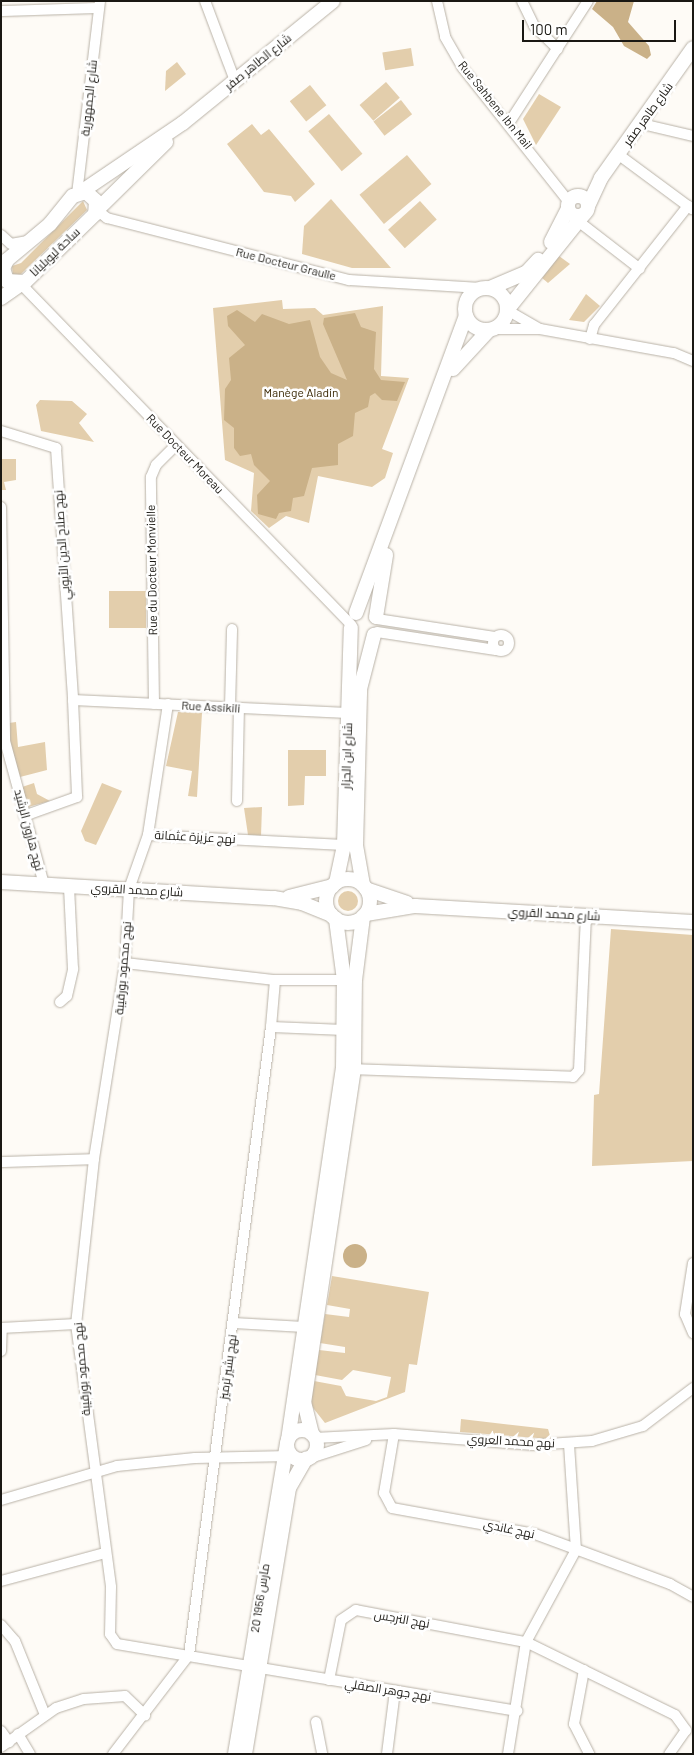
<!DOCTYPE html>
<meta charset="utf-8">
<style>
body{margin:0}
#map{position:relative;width:694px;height:1755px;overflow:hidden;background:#fefbf6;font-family:Barlow,Cairo,sans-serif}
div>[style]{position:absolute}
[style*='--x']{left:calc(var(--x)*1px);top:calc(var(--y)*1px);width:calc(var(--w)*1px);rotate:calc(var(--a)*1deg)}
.green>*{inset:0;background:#e3ceac;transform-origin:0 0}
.round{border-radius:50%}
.forest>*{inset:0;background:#cab188}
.roads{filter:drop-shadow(0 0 1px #b9b2a7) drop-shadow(0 0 1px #b9b2a7)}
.minor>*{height:10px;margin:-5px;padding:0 5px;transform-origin:5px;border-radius:5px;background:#fff}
.minor>.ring{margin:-5px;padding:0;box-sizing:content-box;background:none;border:10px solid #fff;border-radius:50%}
.major>*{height:14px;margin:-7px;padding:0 7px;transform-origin:7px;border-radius:7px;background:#fff}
.major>.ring{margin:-7px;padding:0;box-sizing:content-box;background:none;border:14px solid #fff;border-radius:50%}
span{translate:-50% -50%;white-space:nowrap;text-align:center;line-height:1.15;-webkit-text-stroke:5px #fff;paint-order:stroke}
.street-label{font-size:12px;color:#1a1813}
.park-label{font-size:12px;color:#382602}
.frame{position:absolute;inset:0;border:2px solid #1a1813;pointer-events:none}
.scale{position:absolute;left:522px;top:20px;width:154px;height:22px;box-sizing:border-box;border:2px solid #1a1813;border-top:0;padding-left:6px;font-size:15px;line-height:18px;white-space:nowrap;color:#1a1813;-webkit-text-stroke:4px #fff;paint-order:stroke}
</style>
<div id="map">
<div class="green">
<i style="left:411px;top:48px;width:18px;height:29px;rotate:81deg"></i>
<i style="clip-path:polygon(177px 62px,186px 74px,165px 91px,166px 71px)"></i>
<i style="left:386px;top:82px;width:21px;height:35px;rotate:49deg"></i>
<i style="left:310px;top:85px;width:26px;height:26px;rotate:51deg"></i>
<i style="clip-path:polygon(539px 94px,561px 107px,536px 145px,523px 119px)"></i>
<i style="left:401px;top:100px;width:18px;height:35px;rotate:52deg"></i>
<i style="left:329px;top:114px;width:52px;height:27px;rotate:50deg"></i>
<i style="clip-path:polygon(252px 124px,261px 135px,269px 129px,315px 184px,295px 202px,291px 196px,264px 192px,227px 144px)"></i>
<i style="left:407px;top:155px;width:38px;height:62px;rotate:50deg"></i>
<i style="clip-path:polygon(331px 199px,391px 268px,352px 268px,302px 254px,304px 226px)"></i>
<i style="clip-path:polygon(83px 201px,87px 210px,20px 275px,13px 276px,12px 266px,21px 263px)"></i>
<i style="left:420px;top:201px;width:25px;height:43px;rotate:48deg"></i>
<i style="clip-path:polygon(559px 256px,570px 264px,548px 283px,542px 278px)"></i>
<i style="clip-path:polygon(586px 294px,600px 306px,584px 322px,569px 320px)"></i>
<i style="clip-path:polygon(282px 300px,283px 309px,315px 308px,323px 315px,383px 306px,381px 376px,409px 378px,382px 449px,393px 453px,385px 478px,372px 487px,318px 476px,309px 523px,286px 516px,269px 528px,251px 511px,254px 473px,225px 460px,213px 308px)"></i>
<i style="clip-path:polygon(40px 400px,72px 401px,87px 414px,79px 423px,94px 442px,41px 431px,36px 405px)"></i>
<i style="clip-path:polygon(1px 459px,16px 459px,16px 480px,4px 482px,6px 490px,1px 490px)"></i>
<i style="left:146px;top:591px;width:37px;height:37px;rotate:90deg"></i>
<i style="clip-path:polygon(178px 712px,202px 713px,197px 797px,188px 796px,192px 771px,166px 766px)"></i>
<i style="clip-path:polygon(16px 722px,18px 747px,45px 742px,47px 770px,20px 777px,9px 739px,9px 723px)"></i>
<i style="clip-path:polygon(288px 750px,326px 750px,326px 776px,305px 776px,304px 805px,288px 806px)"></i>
<i style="clip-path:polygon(34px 783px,37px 794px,50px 801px,28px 807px,22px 787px)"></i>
<i style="clip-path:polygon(102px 783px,122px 791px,96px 845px,85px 841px,81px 831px)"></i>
<i style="clip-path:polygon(262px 807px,261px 836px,248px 835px,244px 808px)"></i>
<i class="round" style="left:338px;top:891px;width:20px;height:20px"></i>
<i style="clip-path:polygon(611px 929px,693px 935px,693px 1161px,592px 1166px,594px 1095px,599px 1094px)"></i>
<i style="clip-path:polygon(332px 1276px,429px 1292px,417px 1365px,409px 1364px,405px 1392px,325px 1423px,310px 1404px,314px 1381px,341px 1386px,346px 1396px,376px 1401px,387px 1397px,391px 1377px,353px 1370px,342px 1380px,315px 1375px,319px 1350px,345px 1353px,345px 1347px,320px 1343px,325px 1314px,349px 1317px,350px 1309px,327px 1305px)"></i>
<i style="clip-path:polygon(461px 1419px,548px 1429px,551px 1439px,460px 1432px)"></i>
</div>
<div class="forest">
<i style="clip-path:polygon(597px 1px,634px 1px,628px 22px,649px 46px,651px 55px,647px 59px,624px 46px,613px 27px,592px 9px)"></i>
<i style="clip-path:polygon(237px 310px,255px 322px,262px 314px,289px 324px,310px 320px,320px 357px,331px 373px,347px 380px,323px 324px,324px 318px,355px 313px,361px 327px,376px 332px,374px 369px,381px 380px,405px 382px,397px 401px,382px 400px,375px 393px,370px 396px,368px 407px,355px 413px,353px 436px,338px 444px,338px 465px,312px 468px,304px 496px,293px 498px,291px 511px,279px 513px,276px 519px,258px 514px,257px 495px,270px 481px,254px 465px,251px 454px,240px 456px,234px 448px,234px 428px,224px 420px,225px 389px,231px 380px,229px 358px,245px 345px,228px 326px,227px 316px)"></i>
<i class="round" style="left:343px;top:1244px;width:24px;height:24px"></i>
</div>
<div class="roads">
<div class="minor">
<i style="--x:205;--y:1;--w:85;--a:69.4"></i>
<i style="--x:437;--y:1;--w:37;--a:77"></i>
<i style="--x:445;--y:37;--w:34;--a:60"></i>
<i style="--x:462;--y:67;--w:172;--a:51.6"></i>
<i style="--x:522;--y:1;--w:28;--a:64"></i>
<i style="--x:534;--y:26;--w:33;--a:44"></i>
<i style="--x:1;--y:11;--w:98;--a:-1.8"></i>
<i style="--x:509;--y:123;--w:145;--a:-57.1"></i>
<i style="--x:642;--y:124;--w:52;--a:13.2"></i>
<i style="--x:619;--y:155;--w:91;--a:36.5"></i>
<i style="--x:77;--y:194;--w:194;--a:-83.2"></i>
<i style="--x:97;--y:210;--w:13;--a:39"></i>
<i style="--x:107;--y:218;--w:250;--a:14.4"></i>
<i style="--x:349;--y:280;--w:132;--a:3.5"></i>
<i style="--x:578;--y:221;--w:78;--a:37.7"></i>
<i style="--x:1;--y:235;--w:13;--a:42"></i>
<i style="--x:11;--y:244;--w:17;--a:-10"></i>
<i style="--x:21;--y:284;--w:475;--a:45.9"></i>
<i style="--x:507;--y:310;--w:38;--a:30"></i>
<i style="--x:495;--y:329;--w:45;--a:0"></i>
<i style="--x:540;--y:329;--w:136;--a:10.2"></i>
<i style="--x:674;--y:353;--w:21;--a:23"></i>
<i style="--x:590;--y:339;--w:15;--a:-74"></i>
<i style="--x:594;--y:325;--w:152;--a:-51.7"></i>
<i style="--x:1;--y:431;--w:58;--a:17.2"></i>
<i style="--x:56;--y:448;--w:253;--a:86.1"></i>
<i style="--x:73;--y:700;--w:97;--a:87.6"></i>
<i style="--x:77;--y:797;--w:56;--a:160.3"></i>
<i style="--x:1;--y:507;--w:234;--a:89"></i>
<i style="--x:5;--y:741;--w:149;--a:74.8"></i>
<i style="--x:377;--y:619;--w:119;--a:8.7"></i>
<i style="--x:377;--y:632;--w:120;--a:8.6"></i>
<i class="ring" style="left:493px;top:635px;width:6px;height:6px"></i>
<i style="--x:73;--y:700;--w:275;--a:2.7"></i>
<i style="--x:154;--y:704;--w:227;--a:-90.8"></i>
<i style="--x:151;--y:477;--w:13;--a:-67"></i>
<i style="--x:156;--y:465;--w:28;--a:-45"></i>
<i style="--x:168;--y:704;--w:133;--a:98.7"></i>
<i style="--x:148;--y:835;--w:196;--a:2.9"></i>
<i style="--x:230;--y:707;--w:78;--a:-88.5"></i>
<i style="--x:237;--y:801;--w:93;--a:-88.8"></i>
<i style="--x:148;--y:835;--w:57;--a:109.4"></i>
<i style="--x:129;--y:889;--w:74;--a:93.1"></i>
<i style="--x:125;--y:963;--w:198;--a:99"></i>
<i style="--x:94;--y:1159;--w:166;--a:96.2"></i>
<i style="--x:76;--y:1324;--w:265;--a:82.4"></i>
<i style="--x:111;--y:1587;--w:47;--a:91.2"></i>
<i style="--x:110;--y:1634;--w:12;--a:55"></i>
<i style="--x:117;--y:1644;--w:406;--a:9.5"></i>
<i style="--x:125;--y:963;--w:151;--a:6.5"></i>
<i style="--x:275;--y:980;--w:69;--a:0"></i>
<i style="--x:60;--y:1002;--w:9;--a:-41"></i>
<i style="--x:67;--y:996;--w:28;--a:-77"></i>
<i style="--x:73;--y:969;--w:82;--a:-92.8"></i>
<i style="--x:271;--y:1027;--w:47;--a:-85.1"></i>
<i style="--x:349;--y:1069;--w:224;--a:2"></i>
<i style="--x:573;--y:1077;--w:9;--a:-49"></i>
<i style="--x:579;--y:1070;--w:155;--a:-87.4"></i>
<i style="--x:1;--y:1162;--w:93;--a:-1.8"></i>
<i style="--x:693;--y:1263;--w:52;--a:98.9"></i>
<i style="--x:685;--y:1314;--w:21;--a:67"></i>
<i style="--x:234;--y:1323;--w:70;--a:3.3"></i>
<i style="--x:1;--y:1328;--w:75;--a:-3.1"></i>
<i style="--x:1;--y:1351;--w:23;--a:-88"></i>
<i style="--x:394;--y:1434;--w:60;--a:99.6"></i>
<i style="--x:384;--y:1493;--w:17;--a:62"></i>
<i style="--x:392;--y:1508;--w:145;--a:10.3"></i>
<i style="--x:535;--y:1534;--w:144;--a:20.3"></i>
<i style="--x:670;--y:1584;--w:26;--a:29"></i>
<i style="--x:314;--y:1438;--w:80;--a:-2.9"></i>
<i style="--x:394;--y:1434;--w:140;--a:4.5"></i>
<i style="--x:534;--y:1445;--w:58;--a:-3.9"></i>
<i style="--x:592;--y:1441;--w:53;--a:-16.4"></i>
<i style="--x:643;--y:1426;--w:63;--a:-37.2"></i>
<i style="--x:310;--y:1458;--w:59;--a:-17.8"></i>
<i style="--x:1;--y:1500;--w:121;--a:-16.3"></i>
<i style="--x:117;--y:1466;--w:78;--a:-5.9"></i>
<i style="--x:195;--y:1458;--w:95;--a:-1.2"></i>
<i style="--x:1;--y:1581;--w:108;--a:-15.1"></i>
<i style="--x:1;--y:1625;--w:21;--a:49"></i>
<i style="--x:15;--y:1641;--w:80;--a:67.9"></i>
<i style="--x:584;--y:1670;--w:55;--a:100.5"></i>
<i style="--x:574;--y:1724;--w:34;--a:63"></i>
<i style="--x:329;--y:1680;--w:61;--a:-78.7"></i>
<i style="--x:341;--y:1620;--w:18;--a:-34"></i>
<i style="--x:356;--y:1610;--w:173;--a:10.7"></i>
<i style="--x:526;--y:1642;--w:166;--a:26.1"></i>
<i style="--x:675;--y:1715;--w:19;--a:54"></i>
<i style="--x:686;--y:1730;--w:29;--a:125"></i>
<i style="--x:316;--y:1722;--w:33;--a:79"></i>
<i style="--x:1;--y:1731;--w:14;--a:54"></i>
<i style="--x:18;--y:1734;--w:23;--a:59"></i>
<i style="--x:1;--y:1747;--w:67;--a:-35.3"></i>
<i style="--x:56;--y:1708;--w:29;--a:-18"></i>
<i style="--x:84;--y:1699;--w:41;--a:-4.2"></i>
<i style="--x:125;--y:1696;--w:28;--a:44"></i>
<i style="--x:113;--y:1754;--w:125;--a:-52.5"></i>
<i style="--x:189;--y:1655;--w:633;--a:-82.56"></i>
<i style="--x:271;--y:1027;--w:74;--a:2.3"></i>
<i style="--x:387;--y:1754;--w:64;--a:-82.8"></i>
<i style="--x:508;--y:1754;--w:113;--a:-80.9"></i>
<i style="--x:526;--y:1642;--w:105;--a:-61.5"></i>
<i style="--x:576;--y:1550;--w:106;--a:-93.8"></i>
</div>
<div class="major">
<i style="--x:81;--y:192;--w:123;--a:-34.1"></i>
<i style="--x:183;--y:123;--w:193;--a:-39.1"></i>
<i style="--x:86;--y:192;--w:13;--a:42"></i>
<i style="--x:96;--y:201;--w:13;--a:94"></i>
<i style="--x:95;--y:214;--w:98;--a:135.8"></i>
<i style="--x:25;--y:282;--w:18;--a:-177"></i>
<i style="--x:7;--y:281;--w:14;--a:-107"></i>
<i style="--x:3;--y:268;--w:9;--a:-63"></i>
<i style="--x:7;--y:260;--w:56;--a:-39.9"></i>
<i style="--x:50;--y:224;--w:36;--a:-51"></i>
<i style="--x:73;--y:196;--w:14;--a:-17"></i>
<i class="ring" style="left:568px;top:196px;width:6px;height:6px"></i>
<i style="--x:588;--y:206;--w:31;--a:-65"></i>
<i style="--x:601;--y:178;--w:159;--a:-54.7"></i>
<i style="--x:97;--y:210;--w:97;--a:-44.6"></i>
<i style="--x:551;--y:242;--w:38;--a:-63"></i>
<i class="ring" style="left:465px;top:288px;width:28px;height:28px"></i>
<i style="--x:490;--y:288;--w:39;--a:-23"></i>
<i style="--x:526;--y:273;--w:18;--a:-47"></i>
<i style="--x:1;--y:298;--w:24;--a:-35"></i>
<i style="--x:507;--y:310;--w:122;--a:-51.3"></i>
<i style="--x:453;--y:369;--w:53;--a:-47.3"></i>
<i style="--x:356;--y:613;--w:317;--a:-69.7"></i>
<i style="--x:376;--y:617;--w:63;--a:-80.8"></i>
<i class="ring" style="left:326px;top:879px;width:30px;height:30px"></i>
<i style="--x:1;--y:882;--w:273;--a:3.4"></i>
<i style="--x:274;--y:898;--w:28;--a:10"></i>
<i style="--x:302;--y:903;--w:32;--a:22"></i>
<i style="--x:336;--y:883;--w:39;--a:-78"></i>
<i style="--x:344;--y:845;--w:217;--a:-88.2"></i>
<i style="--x:363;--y:885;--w:40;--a:-100"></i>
<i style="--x:356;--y:846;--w:157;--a:-88.5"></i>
<i style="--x:360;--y:689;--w:56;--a:-75.5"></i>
<i style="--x:366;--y:889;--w:43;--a:18.9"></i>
<i style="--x:289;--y:897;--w:45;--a:-14"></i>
<i style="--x:366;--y:914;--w:50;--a:-9.3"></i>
<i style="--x:415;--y:906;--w:278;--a:3.3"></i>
<i class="ring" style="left:287px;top:1430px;width:16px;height:16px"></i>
<i style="--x:312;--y:1434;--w:32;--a:-104"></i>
<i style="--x:304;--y:1403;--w:337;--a:-81.5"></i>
<i style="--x:354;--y:1070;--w:90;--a:-89.4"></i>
<i style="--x:355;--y:980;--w:64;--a:-82.8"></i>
<i style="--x:288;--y:1440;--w:375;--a:-81.6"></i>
<i style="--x:343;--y:1069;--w:89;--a:-89.4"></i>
<i style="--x:344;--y:980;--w:62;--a:-97.5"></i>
<i style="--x:235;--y:1754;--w:315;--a:-80.5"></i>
<i style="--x:245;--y:1754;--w:270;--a:-80.6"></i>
<i style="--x:289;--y:1488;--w:34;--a:-60"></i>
</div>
</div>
<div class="street-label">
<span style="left:258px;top:62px;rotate:-39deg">شارع الطاهر صفر</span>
<span style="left:89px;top:98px;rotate:-84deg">شارع الجمهورية</span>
<span style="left:495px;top:105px;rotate:51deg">Rue Sahbene Ibn Mail</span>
<span style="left:648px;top:114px;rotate:-54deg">شارع طاهر صفر</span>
<span style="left:55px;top:252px;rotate:-44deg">ساحة ليوبليانا</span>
<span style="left:286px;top:264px;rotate:14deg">Rue Docteur Graulle</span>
<span style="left:185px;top:454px;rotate:46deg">Rue Docteur Moreau</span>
<span style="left:62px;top:545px;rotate:-94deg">نهج صلاح الدين الأيوبي</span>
<span style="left:152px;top:570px;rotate:-91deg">Rue du Docteur Monvielle</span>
<span style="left:211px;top:707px;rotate:3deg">Rue Assikili</span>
<span style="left:347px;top:756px;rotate:-88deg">شارع ابن الجزار</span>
<span style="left:29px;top:830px;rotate:75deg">نهج هارون الرشيد</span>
<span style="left:195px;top:837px;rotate:3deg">نهج عزيزة عثمانة</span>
<span style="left:137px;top:890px;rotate:3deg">شارع محمد القروي</span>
<span style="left:554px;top:914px;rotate:3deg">شارع محمد القروي</span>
<span style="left:123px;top:968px;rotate:-85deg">نهج محمود بورقيبة</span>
<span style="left:228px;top:1367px;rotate:-82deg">نهج بشير ترميز</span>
<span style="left:82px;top:1369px;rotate:-95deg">نهج محمود بورقيبة</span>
<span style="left:511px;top:1441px;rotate:3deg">نهج محمد العروي</span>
<span style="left:509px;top:1529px;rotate:12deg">نهج غاندي</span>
<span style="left:260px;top:1598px;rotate:-81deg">20 مارس 1956</span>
<span style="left:402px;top:1619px;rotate:10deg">نهج النرجس</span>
<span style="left:388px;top:1690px;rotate:9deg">نهج جوهر الصقلي</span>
</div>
<div class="park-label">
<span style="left:301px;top:393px">Manège Aladin</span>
</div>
<div class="frame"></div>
<div class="scale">100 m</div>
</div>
